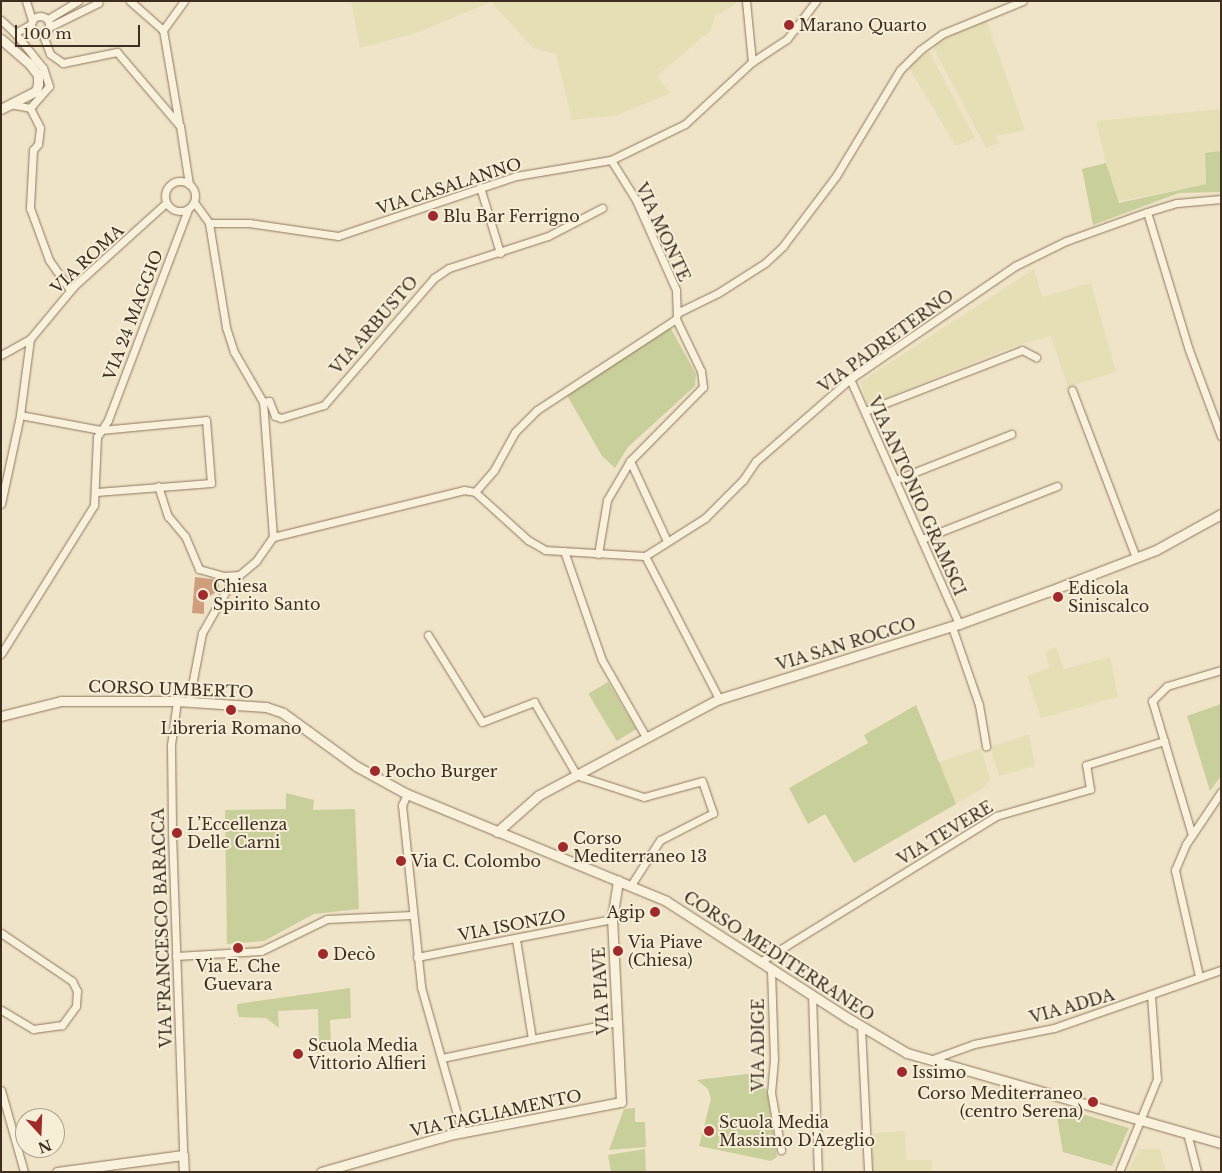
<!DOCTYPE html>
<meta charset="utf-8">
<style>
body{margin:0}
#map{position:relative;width:1222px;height:1173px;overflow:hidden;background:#f0e4c8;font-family:"Libre Baskerville",serif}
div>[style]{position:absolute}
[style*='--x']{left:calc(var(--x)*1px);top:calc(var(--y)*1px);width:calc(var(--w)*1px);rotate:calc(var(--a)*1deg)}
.farmland>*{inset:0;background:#e6deb5}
.green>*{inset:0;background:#c9cf9b;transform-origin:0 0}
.building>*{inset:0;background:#cf9f7d}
.roads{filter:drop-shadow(0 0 1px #8d765c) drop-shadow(0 0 1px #8d765c)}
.minor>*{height:7px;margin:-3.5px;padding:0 3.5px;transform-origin:3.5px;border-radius:3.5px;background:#faf1dc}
.minor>.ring{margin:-3.5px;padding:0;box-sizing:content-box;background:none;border:7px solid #faf1dc;border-radius:50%}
.tertiary>*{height:9px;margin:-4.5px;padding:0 4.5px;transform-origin:4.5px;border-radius:4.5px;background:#faf1dc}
.secondary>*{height:9px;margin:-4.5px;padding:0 4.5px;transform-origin:4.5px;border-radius:4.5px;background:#faf1dc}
.dots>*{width:14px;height:14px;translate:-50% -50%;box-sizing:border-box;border:2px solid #f7eed8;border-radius:50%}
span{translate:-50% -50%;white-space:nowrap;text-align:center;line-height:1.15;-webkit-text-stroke:4px #f7eed8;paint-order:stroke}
.poi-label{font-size:16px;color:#3d2e20}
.left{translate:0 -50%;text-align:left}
.right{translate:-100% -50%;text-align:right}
.street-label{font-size:16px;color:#3d2e20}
.frame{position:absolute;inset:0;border:2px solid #3d2e20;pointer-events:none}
.north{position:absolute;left:15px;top:1108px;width:50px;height:50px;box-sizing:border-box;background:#f7eed8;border:1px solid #ada18e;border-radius:50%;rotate:160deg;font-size:14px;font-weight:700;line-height:20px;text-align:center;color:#3d2e20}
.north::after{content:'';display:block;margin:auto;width:18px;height:22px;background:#9e2a2b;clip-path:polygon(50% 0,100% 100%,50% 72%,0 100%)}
.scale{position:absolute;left:15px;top:25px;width:125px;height:22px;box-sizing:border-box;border:2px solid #3d2e20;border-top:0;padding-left:6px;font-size:15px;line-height:18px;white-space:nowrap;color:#3d2e20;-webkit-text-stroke:4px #f7eed8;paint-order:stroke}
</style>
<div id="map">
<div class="farmland">
<i style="clip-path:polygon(351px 1px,736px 1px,736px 4px,715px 16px,711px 30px,657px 76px,670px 93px,617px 115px,572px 120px,556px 54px,533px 48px,491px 2px,416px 33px,360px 48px)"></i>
<i style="clip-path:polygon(986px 19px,1025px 130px,996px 136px,998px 143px,986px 148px,933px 47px,943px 37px)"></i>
<i style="clip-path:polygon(929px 51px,975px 138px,956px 146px,908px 66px)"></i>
<i style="clip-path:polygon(1221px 109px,1221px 151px,1204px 155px,1206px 184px,1116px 202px,1096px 121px)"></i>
<i style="clip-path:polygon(1034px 269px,1042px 297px,1091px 283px,1116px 372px,1068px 387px,1051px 336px,1014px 346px,868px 405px,860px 382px)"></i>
<i style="clip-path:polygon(1056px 647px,1064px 669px,1110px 657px,1118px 697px,1041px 718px,1027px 676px,1049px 668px,1046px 651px)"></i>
<i style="clip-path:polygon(1029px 734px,1035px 766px,999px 776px,990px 747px)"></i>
<i style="clip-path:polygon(981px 748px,990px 779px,982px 789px,956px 804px,939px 762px)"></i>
<i style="clip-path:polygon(905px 1131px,906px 1160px,932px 1160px,932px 1172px,872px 1172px,873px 1133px)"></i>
<i style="clip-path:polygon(1139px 1149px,1160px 1149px,1166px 1172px,1128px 1172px)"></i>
</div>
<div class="green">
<i style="clip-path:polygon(1221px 151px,1221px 192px,1179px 193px,1093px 225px,1082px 169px,1106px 163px,1119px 203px,1206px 184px,1205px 153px)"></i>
<i style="clip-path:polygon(670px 327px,696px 374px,695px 386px,628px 447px,615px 468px,602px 456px,564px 390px)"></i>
<i style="left:608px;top:682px;width:55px;height:23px;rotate:59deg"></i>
<i style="clip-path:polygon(1221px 704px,1221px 776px,1210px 791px,1187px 716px)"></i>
<i style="clip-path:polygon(916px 705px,956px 804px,854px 863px,825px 814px,808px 824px,789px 788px,868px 743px,864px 735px)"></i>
<i style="clip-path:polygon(286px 793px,314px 800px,313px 810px,355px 809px,359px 909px,314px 914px,264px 941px,227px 944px,225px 810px,286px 809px)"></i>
<i style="clip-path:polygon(350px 988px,351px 1018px,330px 1020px,331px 1050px,319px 1051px,318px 1009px,278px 1011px,279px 1028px,266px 1018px,239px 1017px,237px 1010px,237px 1004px)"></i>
<i style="clip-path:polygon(755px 1073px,767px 1091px,777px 1157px,771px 1161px,699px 1146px,711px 1099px,708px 1089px,697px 1080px)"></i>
<i style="clip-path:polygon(1055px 1106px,1129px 1128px,1112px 1166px,1063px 1152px)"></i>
<i style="clip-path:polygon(635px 1108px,635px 1122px,645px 1122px,646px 1147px,609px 1150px,624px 1109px)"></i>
<i style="clip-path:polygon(645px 1149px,646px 1172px,611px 1172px,608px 1155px)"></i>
</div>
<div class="building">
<i style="clip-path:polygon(195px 577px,219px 580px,219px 590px,204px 600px,204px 614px,192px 613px)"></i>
</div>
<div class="roads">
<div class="minor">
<i style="--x:26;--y:1;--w:21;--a:73"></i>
<i style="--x:130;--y:1;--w:44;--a:41.3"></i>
<i style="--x:163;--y:30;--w:95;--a:80.3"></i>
<i style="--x:746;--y:1;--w:61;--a:84.4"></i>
<i class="ring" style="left:31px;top:16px;width:11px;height:11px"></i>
<i style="--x:48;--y:19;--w:35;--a:-31"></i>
<i style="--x:1;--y:20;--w:19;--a:43"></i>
<i style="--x:49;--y:27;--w:55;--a:-26.1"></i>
<i style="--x:163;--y:30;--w:36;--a:-54"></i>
<i style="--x:42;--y:33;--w:22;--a:69"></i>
<i style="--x:50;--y:54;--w:16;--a:35"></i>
<i style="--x:63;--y:63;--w:55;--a:-11.5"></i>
<i style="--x:117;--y:52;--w:97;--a:49.6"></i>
<i style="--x:180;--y:126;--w:59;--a:81.2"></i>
<i style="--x:10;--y:104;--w:20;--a:11"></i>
<i style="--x:30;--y:108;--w:22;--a:63"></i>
<i style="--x:40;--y:128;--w:16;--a:97"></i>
<i style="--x:38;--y:144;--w:8;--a:130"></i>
<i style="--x:33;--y:150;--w:58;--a:93"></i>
<i style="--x:30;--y:208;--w:55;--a:69.9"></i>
<i style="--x:49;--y:260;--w:37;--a:55"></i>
<i style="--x:30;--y:108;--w:29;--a:-49"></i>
<i style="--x:49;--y:86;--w:19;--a:-108"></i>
<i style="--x:43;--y:68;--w:45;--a:-128.7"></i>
<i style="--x:15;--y:33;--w:18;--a:-29"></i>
<i style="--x:611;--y:160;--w:47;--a:58"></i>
<i style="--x:636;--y:200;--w:98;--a:66"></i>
<i style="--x:676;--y:290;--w:25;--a:88"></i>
<i class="ring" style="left:165px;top:181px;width:23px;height:23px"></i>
<i style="--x:480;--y:187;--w:69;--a:73.1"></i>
<i style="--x:194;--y:202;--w:26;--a:54"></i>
<i style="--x:209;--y:223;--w:40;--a:0"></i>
<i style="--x:249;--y:223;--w:90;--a:8.3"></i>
<i style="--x:338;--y:236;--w:188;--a:-18.6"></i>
<i style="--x:516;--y:176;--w:96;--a:-9.6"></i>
<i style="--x:611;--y:160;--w:82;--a:-25.9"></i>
<i style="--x:685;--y:124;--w:91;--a:-42.8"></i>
<i style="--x:752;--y:62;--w:42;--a:-33.3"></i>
<i style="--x:787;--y:39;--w:48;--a:-52.7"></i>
<i style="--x:1147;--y:212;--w:144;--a:73.1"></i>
<i style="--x:1189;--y:350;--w:92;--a:69.6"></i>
<i style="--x:679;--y:312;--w:43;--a:-26"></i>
<i style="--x:718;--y:293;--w:56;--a:-32.6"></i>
<i style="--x:765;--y:263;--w:25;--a:-43"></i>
<i style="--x:783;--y:246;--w:88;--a:-52.9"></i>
<i style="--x:836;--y:176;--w:124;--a:-58.9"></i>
<i style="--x:900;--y:70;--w:28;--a:-45"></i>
<i style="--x:920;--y:50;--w:27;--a:-36"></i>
<i style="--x:942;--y:34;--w:87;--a:-22.2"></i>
<i style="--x:1;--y:355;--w:33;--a:-29"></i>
<i style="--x:30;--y:339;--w:69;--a:-50.3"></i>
<i style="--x:74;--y:286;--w:124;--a:-42.1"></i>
<i style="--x:850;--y:379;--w:268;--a:66"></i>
<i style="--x:1072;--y:390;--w:180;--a:69.1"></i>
<i style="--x:263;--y:402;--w:6;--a:-9"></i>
<i style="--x:269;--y:401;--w:16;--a:68"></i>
<i style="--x:275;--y:416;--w:6;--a:18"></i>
<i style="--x:281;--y:418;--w:45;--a:-16.8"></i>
<i style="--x:324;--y:405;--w:168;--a:-49.1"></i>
<i style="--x:434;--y:278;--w:18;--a:-34"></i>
<i style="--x:449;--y:268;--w:104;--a:-17.9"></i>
<i style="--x:548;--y:236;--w:61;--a:-27.4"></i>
<i style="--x:865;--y:411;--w:168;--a:-21.2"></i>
<i style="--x:1022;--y:350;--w:16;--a:27"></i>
<i style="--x:20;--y:415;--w:82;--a:10.5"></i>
<i style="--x:101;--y:430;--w:105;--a:-5.4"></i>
<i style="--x:206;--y:420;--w:63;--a:85.5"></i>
<i style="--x:211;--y:483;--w:115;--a:175.5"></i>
<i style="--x:630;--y:461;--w:88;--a:65.2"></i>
<i style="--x:895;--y:480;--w:125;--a:-21.6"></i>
<i style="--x:158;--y:486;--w:32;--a:72"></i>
<i style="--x:168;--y:516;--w:26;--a:50"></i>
<i style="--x:185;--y:536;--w:36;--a:67"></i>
<i style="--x:199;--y:569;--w:25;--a:16"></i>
<i style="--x:223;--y:576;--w:16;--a:-4"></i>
<i style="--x:475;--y:492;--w:29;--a:-49"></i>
<i style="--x:494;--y:470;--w:43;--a:-61.1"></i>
<i style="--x:515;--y:432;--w:31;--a:-45"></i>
<i style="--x:537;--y:410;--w:166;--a:-33.2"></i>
<i style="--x:1;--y:504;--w:91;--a:-77.9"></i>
<i style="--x:20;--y:415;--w:77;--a:-82.5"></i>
<i style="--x:273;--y:537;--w:197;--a:-13.8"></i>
<i style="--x:464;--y:490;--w:11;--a:10"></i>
<i style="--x:475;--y:492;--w:72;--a:42.2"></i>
<i style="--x:528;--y:540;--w:20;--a:30"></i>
<i style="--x:545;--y:550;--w:100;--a:3.4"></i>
<i style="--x:645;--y:556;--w:71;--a:-32.3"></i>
<i style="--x:705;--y:518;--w:54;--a:-45"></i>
<i style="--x:743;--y:480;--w:23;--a:-56"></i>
<i style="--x:756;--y:461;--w:125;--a:-41.1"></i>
<i style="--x:850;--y:379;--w:200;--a:-34.4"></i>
<i style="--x:1015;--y:266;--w:57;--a:-26.1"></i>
<i style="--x:1066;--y:241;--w:86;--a:-19.7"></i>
<i style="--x:1147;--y:212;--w:31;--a:-17"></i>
<i style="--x:1177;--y:203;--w:44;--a:-5.2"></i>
<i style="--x:922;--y:539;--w:145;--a:-21.4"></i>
<i style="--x:564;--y:551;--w:115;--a:70.8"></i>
<i style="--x:602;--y:660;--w:89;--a:60.3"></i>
<i style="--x:598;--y:554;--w:55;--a:-80.5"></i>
<i style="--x:607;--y:500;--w:45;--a:-59.5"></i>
<i style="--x:630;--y:461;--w:104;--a:-45.4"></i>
<i style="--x:703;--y:387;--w:16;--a:-97"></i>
<i style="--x:701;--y:371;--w:58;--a:-115.7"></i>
<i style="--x:645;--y:556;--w:161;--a:62.6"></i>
<i style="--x:952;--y:627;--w:83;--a:70.9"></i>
<i style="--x:979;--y:705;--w:42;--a:80.3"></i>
<i style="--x:428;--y:635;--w:102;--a:58.2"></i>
<i style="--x:482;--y:722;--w:56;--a:-21"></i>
<i style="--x:534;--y:702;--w:83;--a:59.7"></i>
<i style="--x:576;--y:774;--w:7;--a:27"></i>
<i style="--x:582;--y:777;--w:65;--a:17.9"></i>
<i style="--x:644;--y:797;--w:60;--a:-15.4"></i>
<i style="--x:702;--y:781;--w:34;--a:71"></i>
<i style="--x:713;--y:813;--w:59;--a:153"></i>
<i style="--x:660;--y:840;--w:54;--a:122.8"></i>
<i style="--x:1;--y:654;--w:176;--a:-58"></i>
<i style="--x:94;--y:505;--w:68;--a:-87.5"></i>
<i style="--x:97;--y:437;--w:20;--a:-57"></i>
<i style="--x:108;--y:420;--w:226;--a:-69.2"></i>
<i style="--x:177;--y:701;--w:44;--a:97.8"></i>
<i style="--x:171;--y:745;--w:88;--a:89.3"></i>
<i style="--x:172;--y:833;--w:322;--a:88"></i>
<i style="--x:189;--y:701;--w:69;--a:-79.2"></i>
<i style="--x:202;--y:633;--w:59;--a:-60.4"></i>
<i style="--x:231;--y:582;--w:33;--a:-40"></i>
<i style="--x:256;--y:561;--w:29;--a:-55"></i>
<i style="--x:273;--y:537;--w:135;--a:-94.2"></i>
<i style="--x:263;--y:402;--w:58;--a:-120.1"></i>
<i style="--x:234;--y:352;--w:26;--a:-108"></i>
<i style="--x:226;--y:327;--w:105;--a:-99.3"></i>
<i style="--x:407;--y:794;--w:12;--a:114"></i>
<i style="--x:402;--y:805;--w:183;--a:84"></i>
<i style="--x:421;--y:987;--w:151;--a:74.2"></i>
<i style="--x:1192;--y:835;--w:140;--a:-106.6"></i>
<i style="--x:1152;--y:701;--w:21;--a:-45"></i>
<i style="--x:1167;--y:686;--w:56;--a:-16.5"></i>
<i style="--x:1;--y:933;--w:86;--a:34.1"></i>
<i style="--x:72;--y:981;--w:11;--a:63"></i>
<i style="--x:77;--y:991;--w:15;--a:94"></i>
<i style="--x:76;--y:1006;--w:24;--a:126"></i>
<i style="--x:62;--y:1025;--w:29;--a:172"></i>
<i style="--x:33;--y:1029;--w:37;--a:-149"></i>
<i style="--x:176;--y:956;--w:85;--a:-3.4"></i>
<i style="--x:261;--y:951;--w:73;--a:-25.9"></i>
<i style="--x:327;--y:919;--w:85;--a:-2.7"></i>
<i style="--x:417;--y:957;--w:199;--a:-11"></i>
<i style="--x:760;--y:962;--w:278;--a:-31.7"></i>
<i style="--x:996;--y:816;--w:98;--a:-16"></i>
<i style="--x:1090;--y:789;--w:24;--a:-99"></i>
<i style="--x:1086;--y:765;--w:82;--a:-17.1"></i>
<i style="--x:771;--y:970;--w:89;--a:88.1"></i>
<i style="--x:774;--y:1059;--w:33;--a:95"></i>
<i style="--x:771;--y:1092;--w:59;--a:80.2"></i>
<i style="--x:1199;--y:976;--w:109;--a:-102.8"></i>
<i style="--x:1175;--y:870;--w:28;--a:-67"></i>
<i style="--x:1186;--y:844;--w:63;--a:-56.1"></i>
<i style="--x:812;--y:995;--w:177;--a:88.1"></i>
<i style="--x:861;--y:1027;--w:145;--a:87.2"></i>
<i style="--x:532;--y:1039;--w:87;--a:-11.3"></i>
<i style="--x:442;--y:1058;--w:92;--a:-11.9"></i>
<i style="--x:532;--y:1039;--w:101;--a:-99.1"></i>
<i style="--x:930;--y:1060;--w:47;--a:-20"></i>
<i style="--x:974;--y:1044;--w:82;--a:-11.3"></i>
<i style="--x:1054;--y:1028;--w:177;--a:-19.2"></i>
<i style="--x:1;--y:1090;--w:85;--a:74.3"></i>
<i style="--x:1187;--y:1133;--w:40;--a:75.6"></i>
<i style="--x:1119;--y:1172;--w:100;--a:-67.8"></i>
<i style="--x:1157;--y:1079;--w:83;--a:-94.1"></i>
</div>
<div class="tertiary">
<i style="--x:1;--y:39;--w:37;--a:41"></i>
<i style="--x:29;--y:63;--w:15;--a:53"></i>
<i style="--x:38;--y:75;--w:9;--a:90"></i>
<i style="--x:38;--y:84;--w:7;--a:106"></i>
<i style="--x:36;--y:91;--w:39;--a:153"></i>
<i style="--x:497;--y:832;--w:56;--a:-41.4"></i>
<i style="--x:539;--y:795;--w:204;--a:-28.1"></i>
<i style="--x:719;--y:699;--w:251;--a:-17.4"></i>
<i style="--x:959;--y:624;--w:94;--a:-20"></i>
<i style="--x:1047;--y:592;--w:117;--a:-21.1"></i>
<i style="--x:1156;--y:550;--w:74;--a:-29"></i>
</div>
<div class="secondary">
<i style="--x:1;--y:716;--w:62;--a:-14"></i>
<i style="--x:61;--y:701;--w:116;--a:0"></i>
<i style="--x:177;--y:701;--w:89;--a:3.9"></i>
<i style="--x:266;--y:707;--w:18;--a:19"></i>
<i style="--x:283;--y:713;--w:90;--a:36"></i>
<i style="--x:356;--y:766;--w:58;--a:28.8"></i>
<i style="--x:407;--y:794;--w:280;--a:22.4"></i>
<i style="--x:666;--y:901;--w:220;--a:32.8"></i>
<i style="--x:851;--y:1020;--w:65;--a:30.5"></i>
<i style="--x:907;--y:1053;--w:327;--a:16"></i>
<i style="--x:57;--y:1172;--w:127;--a:-7.7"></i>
<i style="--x:183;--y:1155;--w:17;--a:87"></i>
<i style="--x:321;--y:1172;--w:133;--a:-16.1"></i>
<i style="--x:449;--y:1135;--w:175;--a:-10.9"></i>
<i style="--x:621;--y:1102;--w:183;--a:-92.8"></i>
<i style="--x:612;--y:919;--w:39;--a:-81"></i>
</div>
</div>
<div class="dots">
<i style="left:789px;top:25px;background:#9e2a2b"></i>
<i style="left:433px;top:216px;background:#9e2a2b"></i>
<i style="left:203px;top:595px;background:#9e2a2b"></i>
<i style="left:1058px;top:597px;background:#9e2a2b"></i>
<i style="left:231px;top:710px;background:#9e2a2b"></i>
<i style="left:375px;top:771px;background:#9e2a2b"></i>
<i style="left:177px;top:833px;background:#9e2a2b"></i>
<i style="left:563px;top:847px;background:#9e2a2b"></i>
<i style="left:401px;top:861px;background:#9e2a2b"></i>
<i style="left:655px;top:912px;background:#9e2a2b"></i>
<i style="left:238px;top:948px;background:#9e2a2b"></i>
<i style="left:618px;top:951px;background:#9e2a2b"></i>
<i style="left:323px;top:954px;background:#9e2a2b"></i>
<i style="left:298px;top:1054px;background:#9e2a2b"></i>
<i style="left:902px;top:1072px;background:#9e2a2b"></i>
<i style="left:1093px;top:1102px;background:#9e2a2b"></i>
<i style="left:709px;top:1131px;background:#9e2a2b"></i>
</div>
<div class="poi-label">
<span class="left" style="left:799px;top:25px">Marano Quarto</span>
<span class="left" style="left:443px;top:216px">Blu Bar Ferrigno</span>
<span class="left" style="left:213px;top:595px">Chiesa<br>Spirito Santo</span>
<span class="left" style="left:1068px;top:597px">Edicola<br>Siniscalco</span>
<span style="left:231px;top:728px">Libreria Romano</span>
<span class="left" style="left:385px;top:771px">Pocho Burger</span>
<span class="left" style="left:187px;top:833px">L’Eccellenza<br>Delle Carni</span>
<span class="left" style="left:573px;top:847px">Corso<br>Mediterraneo 13</span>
<span class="left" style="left:411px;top:861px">Via C. Colombo</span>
<span class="right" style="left:645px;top:912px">Agip</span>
<span class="left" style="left:628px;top:951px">Via Piave<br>(Chiesa)</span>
<span class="left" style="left:333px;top:954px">Decò</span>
<span style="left:238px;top:975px">Via E. Che<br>Guevara</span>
<span class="left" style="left:308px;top:1054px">Scuola Media<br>Vittorio Alfieri</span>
<span class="left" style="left:912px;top:1072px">Issimo</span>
<span class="right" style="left:1083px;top:1102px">Corso Mediterraneo<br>(centro Serena)</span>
<span class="left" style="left:719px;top:1131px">Scuola Media<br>Massimo D'Azeglio</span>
</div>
<div class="street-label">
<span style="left:449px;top:186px;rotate:-18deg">VIA CASALANNO</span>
<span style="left:663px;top:232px;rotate:65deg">VIA MONTE</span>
<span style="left:87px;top:259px;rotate:-43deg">VIA ROMA</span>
<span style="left:133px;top:315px;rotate:-69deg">VIA 24 MAGGIO</span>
<span style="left:374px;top:325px;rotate:-49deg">VIA ARBUSTO</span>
<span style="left:886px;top:341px;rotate:-36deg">VIA PADRETERNO</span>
<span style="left:917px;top:496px;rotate:66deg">VIA ANTONIO GRAMSCI</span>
<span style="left:846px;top:644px;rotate:-17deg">VIA SAN ROCCO</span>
<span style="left:171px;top:689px;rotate:2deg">CORSO UMBERTO</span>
<span style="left:945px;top:833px;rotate:-31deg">VIA TEVERE</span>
<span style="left:512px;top:925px;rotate:-11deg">VIA ISONZO</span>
<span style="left:162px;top:928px;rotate:-92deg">VIA FRANCESCO BARACCA</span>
<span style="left:779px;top:956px;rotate:33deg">CORSO MEDITERRANEO</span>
<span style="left:601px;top:991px;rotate:-93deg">VIA PIAVE</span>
<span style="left:1072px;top:1006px;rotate:-16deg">VIA ADDA</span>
<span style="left:758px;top:1045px;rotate:-90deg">VIA ADIGE</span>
<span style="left:496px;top:1113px;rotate:-12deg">VIA TAGLIAMENTO</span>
</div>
<div class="frame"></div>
<div class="north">N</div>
<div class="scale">100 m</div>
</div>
